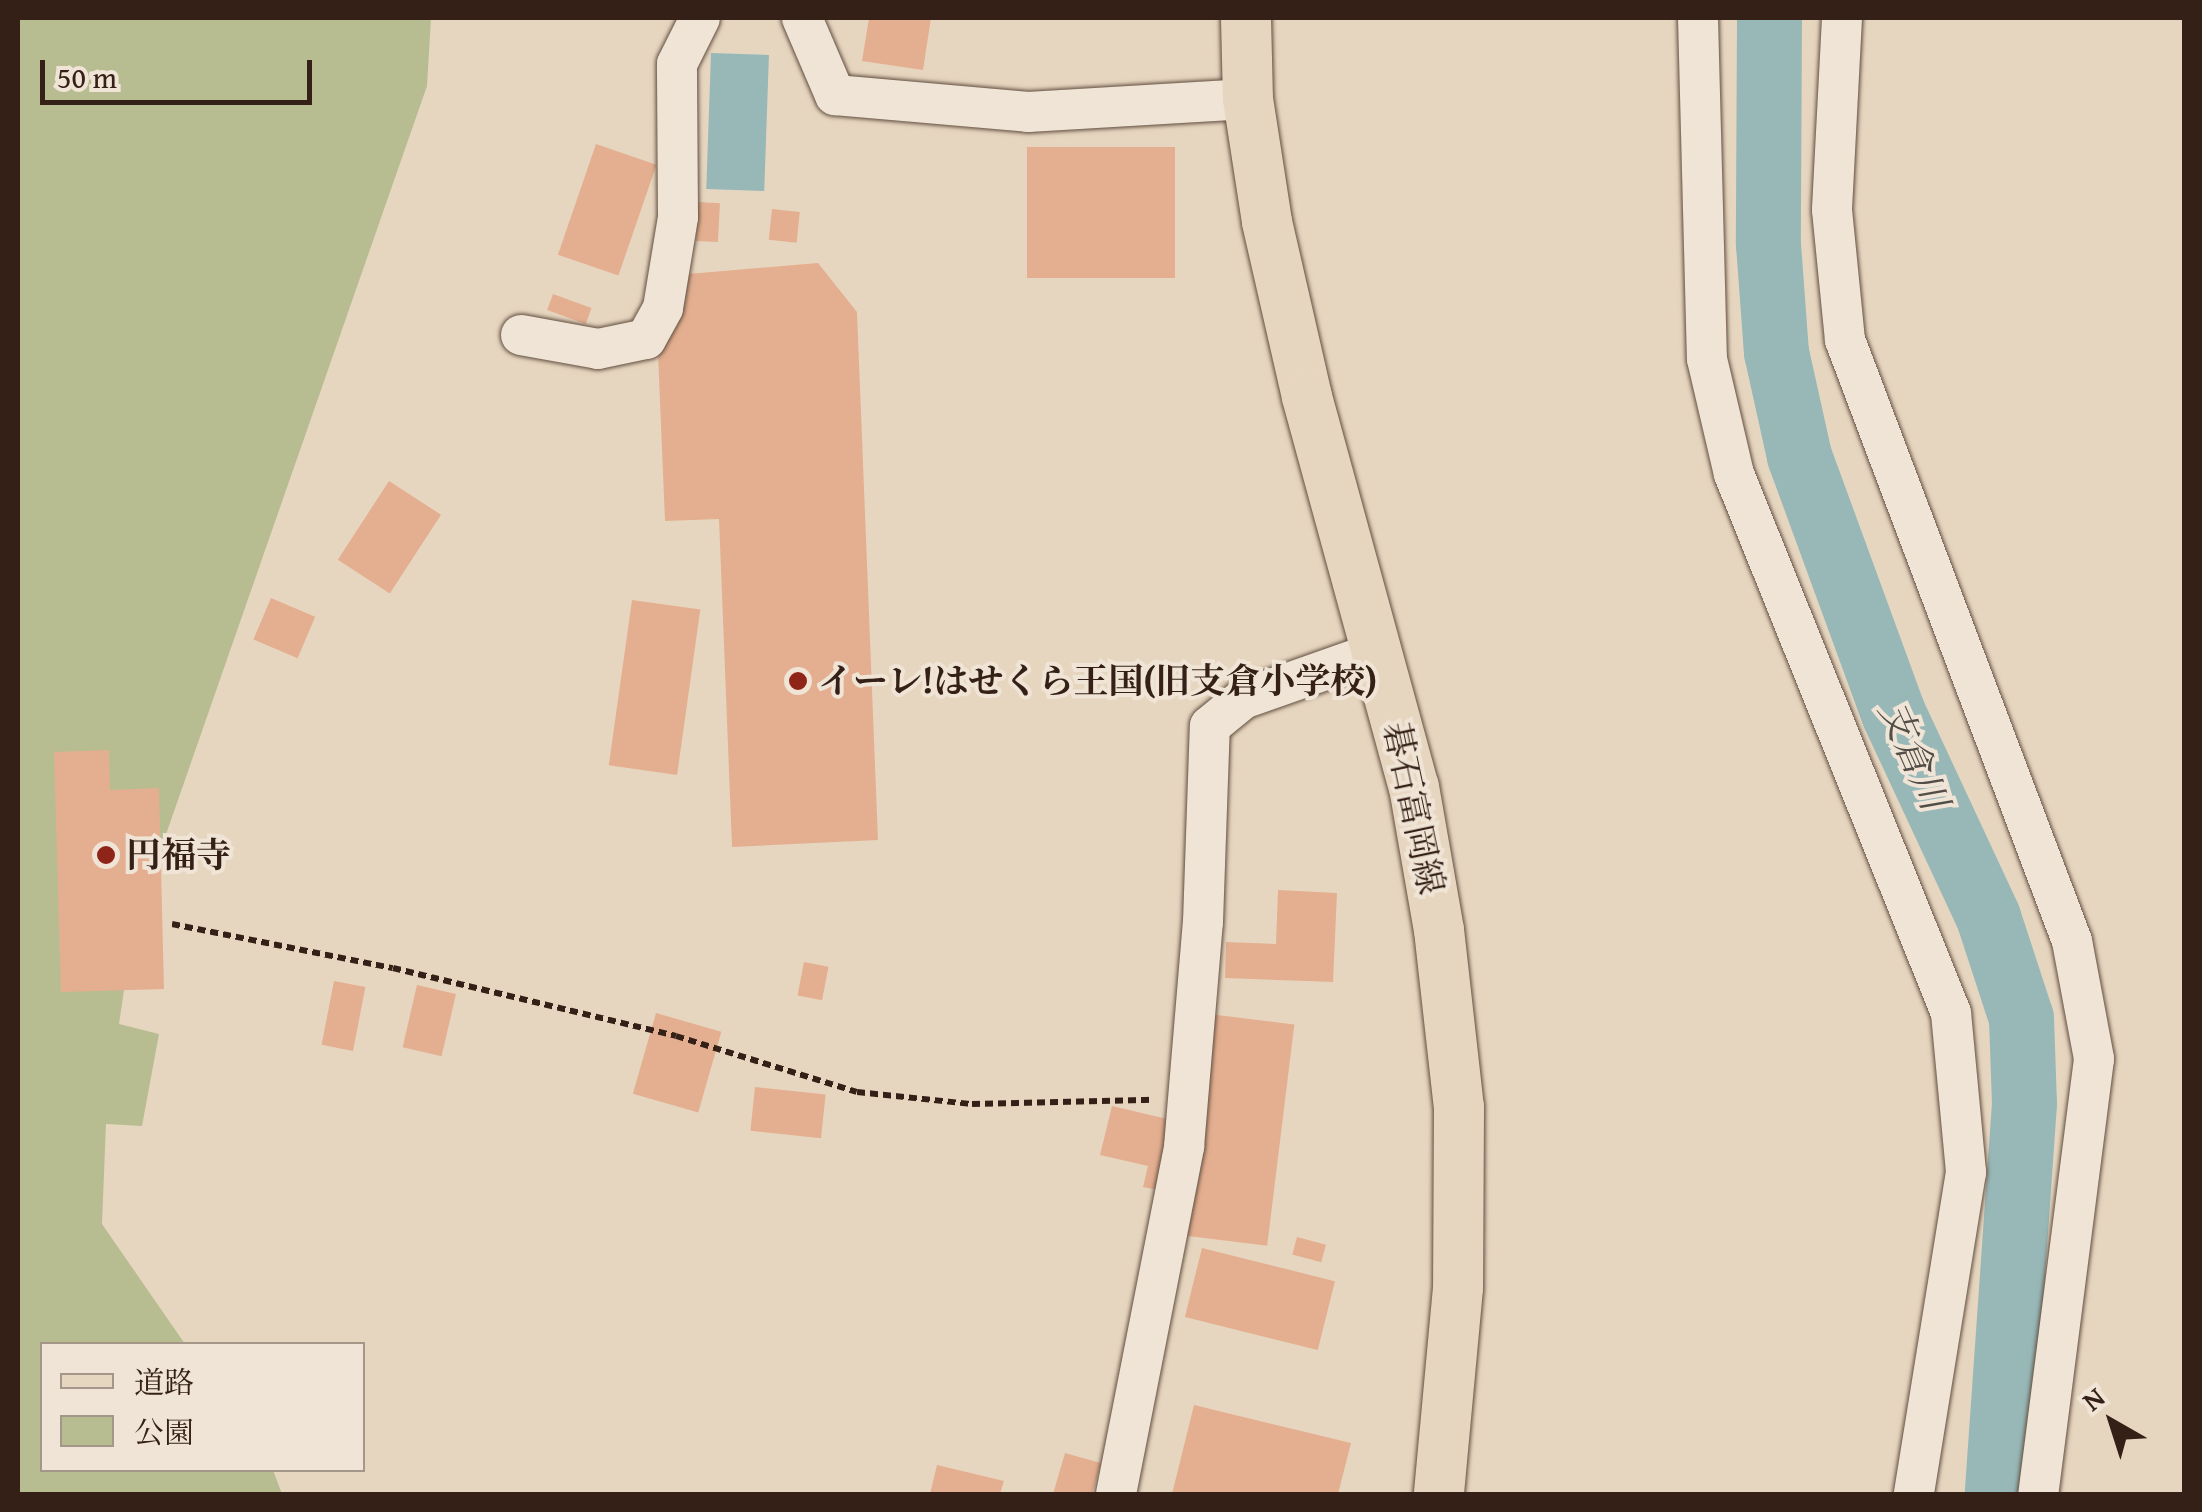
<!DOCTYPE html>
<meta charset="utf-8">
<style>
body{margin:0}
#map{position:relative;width:2202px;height:1512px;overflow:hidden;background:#e7d6bf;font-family:"Gentium Book Plus","Noto Serif JP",serif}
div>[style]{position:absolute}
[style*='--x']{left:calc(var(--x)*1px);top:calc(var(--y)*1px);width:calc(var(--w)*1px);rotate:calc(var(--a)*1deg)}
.green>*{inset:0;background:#b7bd91}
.water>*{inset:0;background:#98b8b8;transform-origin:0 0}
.river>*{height:65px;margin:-32.5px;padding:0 32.5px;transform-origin:32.5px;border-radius:32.5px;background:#98b8b8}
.building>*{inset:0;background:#e4af90;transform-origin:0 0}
.path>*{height:6px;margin-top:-3px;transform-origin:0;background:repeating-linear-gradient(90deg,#342016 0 8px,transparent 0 13px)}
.roads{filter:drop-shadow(0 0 2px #614e40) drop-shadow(0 0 2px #614e40)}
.minor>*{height:40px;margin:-20px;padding:0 20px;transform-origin:20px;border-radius:20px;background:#efe4d5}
.major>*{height:50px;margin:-25px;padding:0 25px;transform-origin:25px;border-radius:25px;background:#e7d6bf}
.dots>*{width:28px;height:28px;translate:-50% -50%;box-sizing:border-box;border:5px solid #efe4d5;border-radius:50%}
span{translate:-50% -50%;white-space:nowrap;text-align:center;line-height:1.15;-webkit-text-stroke:8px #efe4d5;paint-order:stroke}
.poi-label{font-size:35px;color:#342016;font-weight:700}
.left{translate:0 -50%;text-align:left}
.street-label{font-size:35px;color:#342016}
.water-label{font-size:38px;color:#524e47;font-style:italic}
.frame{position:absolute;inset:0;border:20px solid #342016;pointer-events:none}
.legend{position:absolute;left:40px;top:1342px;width:325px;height:130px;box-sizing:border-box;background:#efe4d5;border:2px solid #a49689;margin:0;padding:12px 18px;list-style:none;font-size:30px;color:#342016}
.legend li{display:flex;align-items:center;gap:20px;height:50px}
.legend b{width:50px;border:2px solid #a49689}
.north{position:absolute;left:2062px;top:1372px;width:100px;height:100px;-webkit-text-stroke:8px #efe4d5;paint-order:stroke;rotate:321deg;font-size:28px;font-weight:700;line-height:40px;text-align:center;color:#342016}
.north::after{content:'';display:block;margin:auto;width:35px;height:45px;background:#342016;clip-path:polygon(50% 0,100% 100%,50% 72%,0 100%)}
.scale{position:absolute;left:40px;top:60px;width:272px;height:45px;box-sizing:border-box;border:5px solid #342016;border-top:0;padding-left:12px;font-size:30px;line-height:35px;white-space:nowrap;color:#342016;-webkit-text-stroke:8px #efe4d5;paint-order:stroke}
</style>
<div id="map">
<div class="green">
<i style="clip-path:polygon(18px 18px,431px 18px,427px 86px,133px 929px,119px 1024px,159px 1034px,142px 1126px,106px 1124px,102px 1224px,185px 1344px,42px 1344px,42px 1470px,273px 1470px,282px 1494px,18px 1494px)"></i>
</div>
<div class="water">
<i style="left:711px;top:53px;width:58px;height:136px;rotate:2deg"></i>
</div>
<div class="river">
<i style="--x:1769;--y:18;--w:226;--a:90.3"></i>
<i style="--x:1768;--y:244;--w:108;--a:85.8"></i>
<i style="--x:1776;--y:352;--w:107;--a:77.5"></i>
<i style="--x:1799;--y:456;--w:274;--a:69.9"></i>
<i style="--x:1893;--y:713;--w:225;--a:65"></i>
<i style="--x:1988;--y:917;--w:106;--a:71.9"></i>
<i style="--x:2021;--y:1018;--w:85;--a:88"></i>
<i style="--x:2024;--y:1103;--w:392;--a:94"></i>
</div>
<div class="building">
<i style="clip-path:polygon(869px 18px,931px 18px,923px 70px,862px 61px)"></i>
<i style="left:596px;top:144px;width:64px;height:117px;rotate:19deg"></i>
<i style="left:1027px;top:147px;width:148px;height:131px"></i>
<i style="left:698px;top:202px;width:22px;height:39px;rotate:3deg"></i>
<i style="left:772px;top:209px;width:28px;height:31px;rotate:6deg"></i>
<i style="clip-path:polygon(818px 263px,857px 312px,878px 840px,732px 847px,719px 519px,665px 521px,658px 353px,688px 274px)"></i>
<i style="left:553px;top:294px;width:41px;height:17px;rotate:20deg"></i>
<i style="left:389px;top:481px;width:62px;height:94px;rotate:33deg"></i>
<i style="left:271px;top:598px;width:48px;height:45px;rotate:23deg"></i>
<i style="left:632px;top:600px;width:69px;height:167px;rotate:8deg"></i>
<i style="clip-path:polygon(109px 750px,110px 790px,159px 788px,164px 989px,61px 992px,54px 752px)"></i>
<i style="clip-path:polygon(1278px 890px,1337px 893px,1333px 982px,1225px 978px,1226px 942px,1276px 944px)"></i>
<i style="left:804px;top:962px;width:25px;height:34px;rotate:11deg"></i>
<i style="left:334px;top:981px;width:32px;height:65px;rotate:11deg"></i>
<i style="left:417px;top:985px;width:40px;height:64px;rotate:13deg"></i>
<i style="left:656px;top:1013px;width:68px;height:84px;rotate:16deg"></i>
<i style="left:1209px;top:1014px;width:86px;height:223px;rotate:7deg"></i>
<i style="left:755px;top:1087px;width:71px;height:44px;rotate:6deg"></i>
<i style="clip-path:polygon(1112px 1106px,1180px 1122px,1163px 1191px,1143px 1187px,1148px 1166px,1100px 1155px)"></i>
<i style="left:1297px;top:1237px;width:30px;height:18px;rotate:15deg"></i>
<i style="left:1202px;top:1248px;width:137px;height:71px;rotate:14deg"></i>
<i style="clip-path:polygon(1194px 1405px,1351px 1443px,1338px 1494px,1172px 1494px)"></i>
<i style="clip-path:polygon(1065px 1453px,1101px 1463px,1092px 1494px,1053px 1494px)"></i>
<i style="clip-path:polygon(937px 1465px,1004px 1481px,1000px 1494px,930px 1494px)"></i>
</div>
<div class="path">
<i style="--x:172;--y:924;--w:225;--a:11.3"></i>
<i style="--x:393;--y:968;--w:291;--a:13.5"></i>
<i style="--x:676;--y:1036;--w:189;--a:17.2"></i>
<i style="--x:857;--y:1092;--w:116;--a:6"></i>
<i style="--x:972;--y:1104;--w:182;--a:-1.3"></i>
</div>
<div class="roads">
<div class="minor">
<i style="--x:802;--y:18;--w:84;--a:66.8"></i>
<i style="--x:835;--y:95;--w:194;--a:5"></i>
<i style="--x:1028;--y:112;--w:220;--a:-3.4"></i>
<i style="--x:1698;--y:18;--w:341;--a:88.5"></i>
<i style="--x:1707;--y:359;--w:118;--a:76.8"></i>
<i style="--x:1734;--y:474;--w:581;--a:68.07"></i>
<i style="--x:1951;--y:1013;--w:160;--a:84.6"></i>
<i style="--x:1966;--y:1172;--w:326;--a:99.2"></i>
<i style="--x:1842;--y:18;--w:192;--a:93"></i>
<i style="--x:1832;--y:210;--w:131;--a:84.3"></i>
<i style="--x:1845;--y:340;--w:642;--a:69.31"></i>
<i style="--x:2072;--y:941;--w:120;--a:79.4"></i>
<i style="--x:2094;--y:1059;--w:439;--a:97.3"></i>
<i style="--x:521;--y:335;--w:78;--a:10.3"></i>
<i style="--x:598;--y:349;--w:49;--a:-11.8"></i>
<i style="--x:646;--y:339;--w:35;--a:-61"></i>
<i style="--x:663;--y:308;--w:92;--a:-80.6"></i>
<i style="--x:678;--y:217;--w:153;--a:-90.4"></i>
<i style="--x:677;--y:64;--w:51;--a:-63.4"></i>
<i style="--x:1116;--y:1494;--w:354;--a:-78.9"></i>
<i style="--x:1184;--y:1147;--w:226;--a:-85.2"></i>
<i style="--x:1203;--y:922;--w:196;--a:-88"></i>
<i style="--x:1210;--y:726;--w:43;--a:-39.3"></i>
<i style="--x:1243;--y:699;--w:144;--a:-19.4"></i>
</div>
<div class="major">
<i style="--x:1246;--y:18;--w:81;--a:88.6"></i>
<i style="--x:1248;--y:99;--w:124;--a:81.2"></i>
<i style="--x:1267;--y:222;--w:180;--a:77.1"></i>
<i style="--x:1307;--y:397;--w:404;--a:74.7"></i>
<i style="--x:1414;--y:787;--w:145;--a:80.1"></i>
<i style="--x:1439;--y:930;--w:178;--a:83.6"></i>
<i style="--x:1459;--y:1107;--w:181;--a:90.3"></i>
<i style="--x:1458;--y:1288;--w:207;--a:95.3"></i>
</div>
</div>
<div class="dots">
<i style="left:798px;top:681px;background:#8f2418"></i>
<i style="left:106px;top:855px;background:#8f2418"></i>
</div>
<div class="poi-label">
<span class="left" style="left:818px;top:681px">イーレ!はせくら王国(旧支倉小学校)</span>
<span class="left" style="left:126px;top:855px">円福寺</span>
</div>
<div class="street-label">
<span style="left:1414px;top:808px;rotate:78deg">碁石富岡線</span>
</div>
<div class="water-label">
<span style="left:1914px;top:755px;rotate:66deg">支倉川</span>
</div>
<div class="frame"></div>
<ul class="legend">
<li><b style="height:12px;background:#e7d6bf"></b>道路</li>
<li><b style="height:28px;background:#b7bd91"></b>公園</li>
</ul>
<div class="north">N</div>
<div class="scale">50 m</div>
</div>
